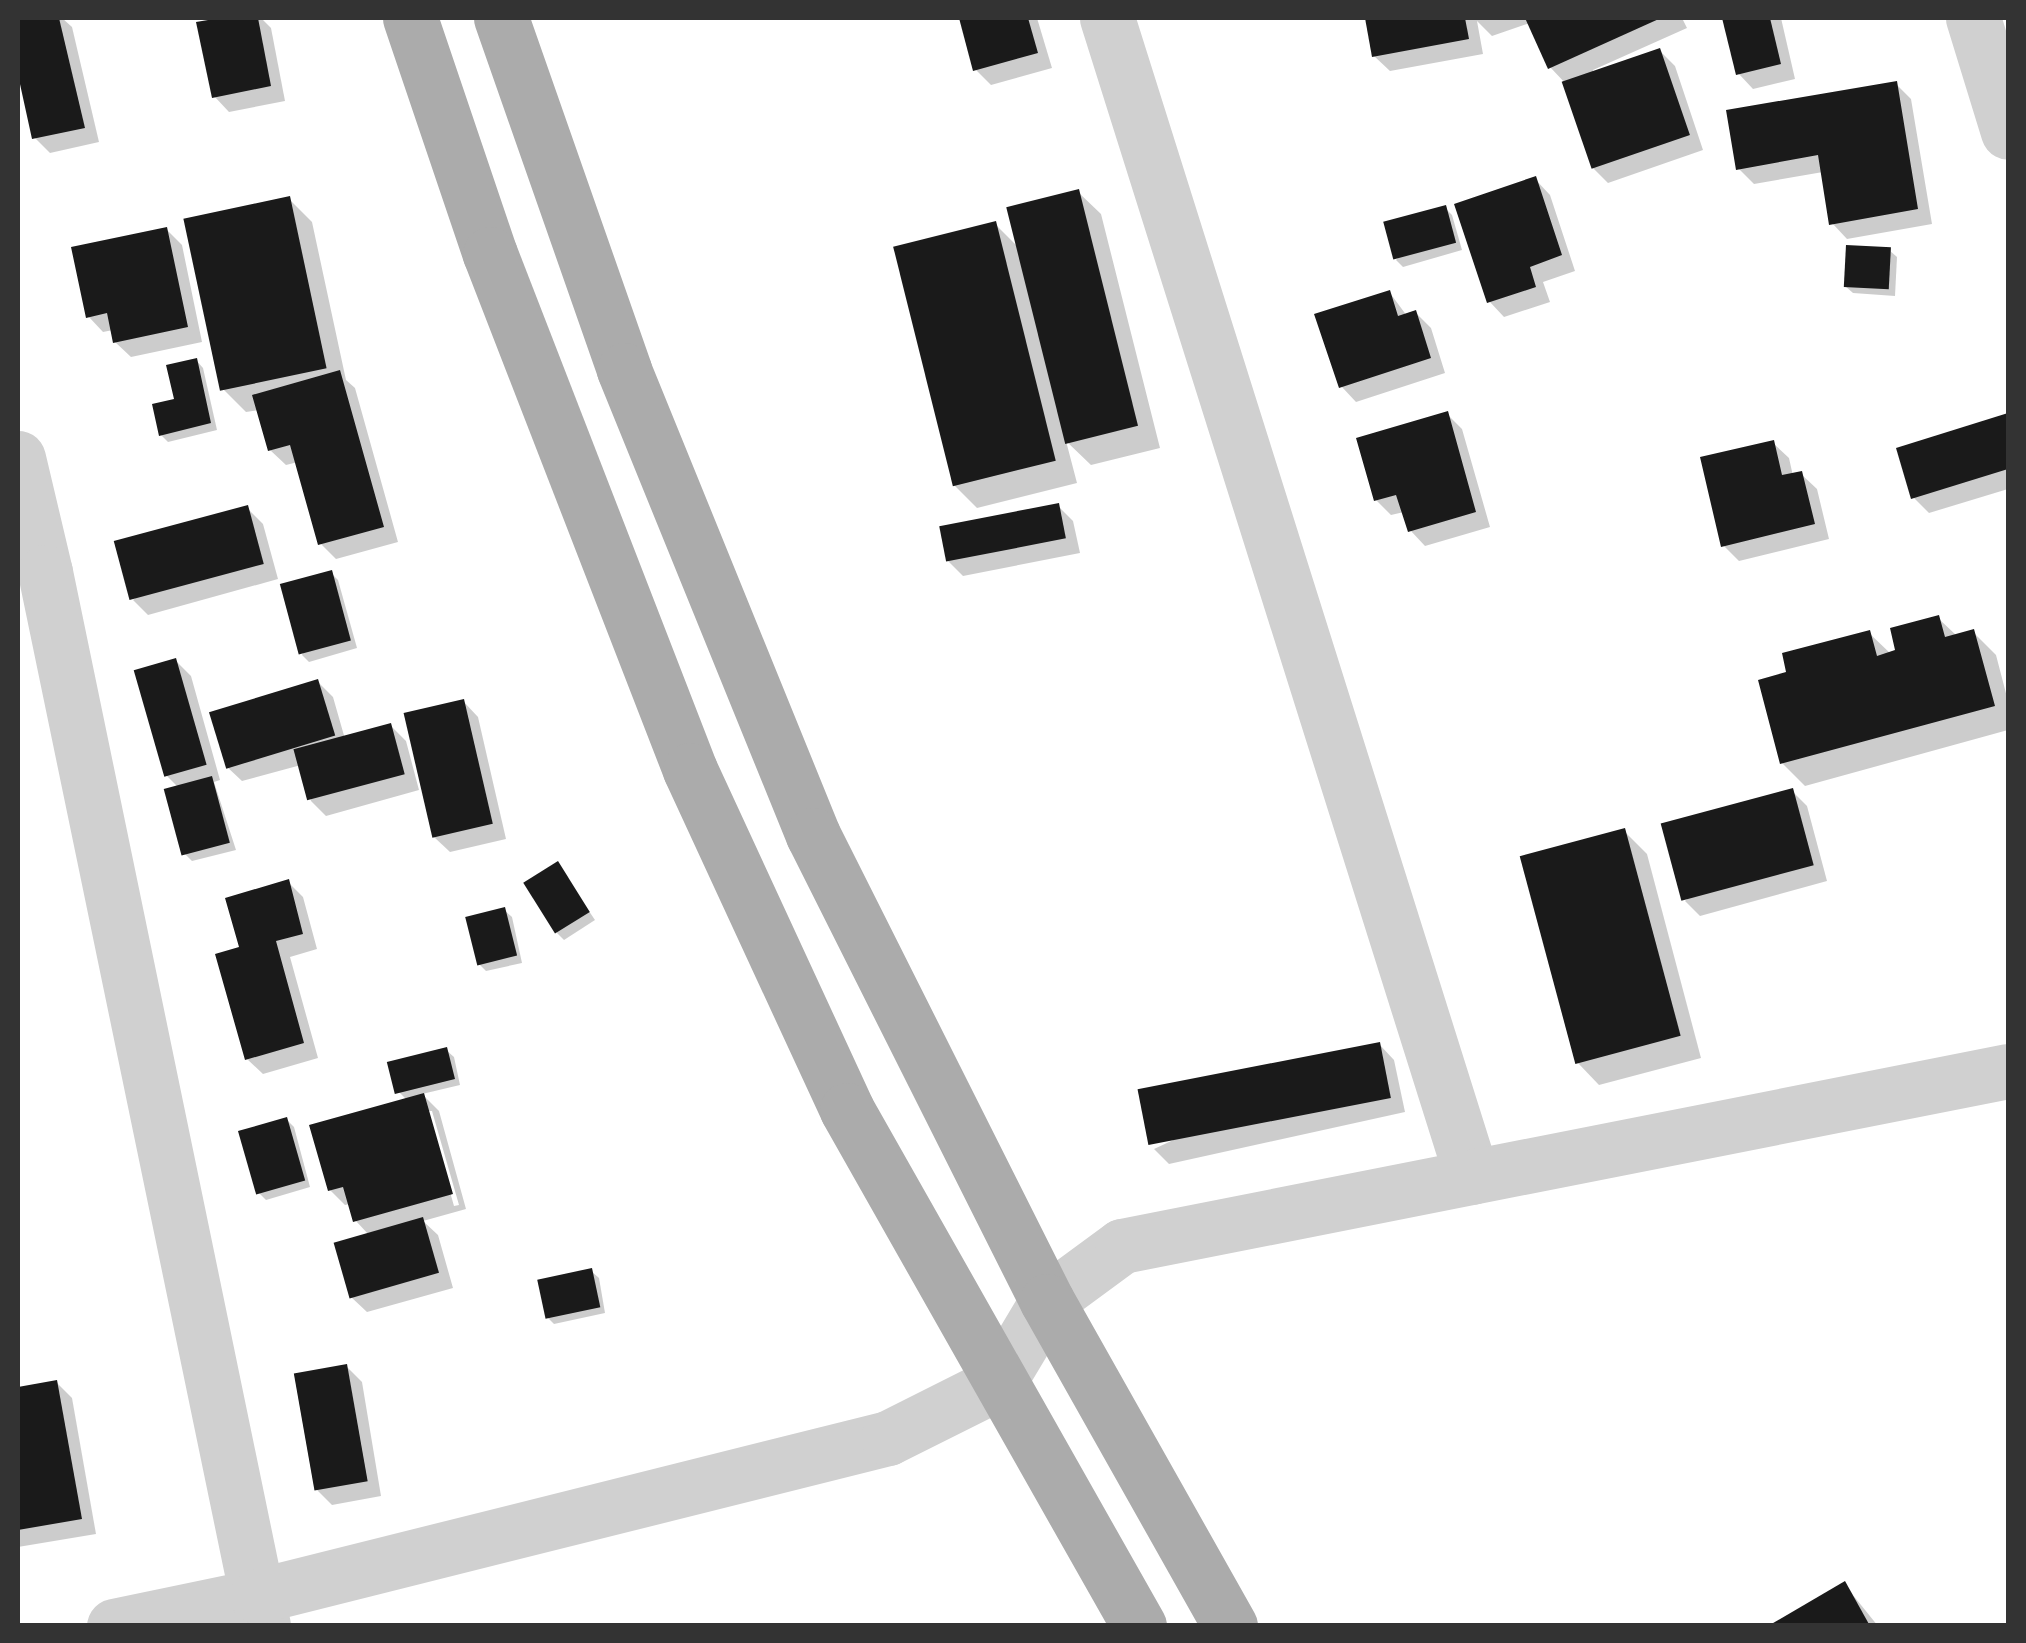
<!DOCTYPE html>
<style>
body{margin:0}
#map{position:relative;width:2026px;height:1643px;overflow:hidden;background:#fff;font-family:Barlow,sans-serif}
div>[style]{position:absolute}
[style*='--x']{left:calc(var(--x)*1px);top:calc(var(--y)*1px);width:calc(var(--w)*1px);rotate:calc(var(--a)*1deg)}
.shadow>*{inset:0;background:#0003}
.building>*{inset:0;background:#1a1a1a;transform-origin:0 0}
.street>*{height:55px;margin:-27.5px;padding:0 27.5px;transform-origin:27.5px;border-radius:27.5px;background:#d0d0d0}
.primary>*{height:55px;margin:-27.5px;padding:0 27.5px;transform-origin:27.5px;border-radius:27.5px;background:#ababab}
span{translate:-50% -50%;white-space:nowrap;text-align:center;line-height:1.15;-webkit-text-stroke:10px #fff;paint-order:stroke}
.frame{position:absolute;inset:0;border:20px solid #333;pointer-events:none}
</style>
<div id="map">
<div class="shadow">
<i style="clip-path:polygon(31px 18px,62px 18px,72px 27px,99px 142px,50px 153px,35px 138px,18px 63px,18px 21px)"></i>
<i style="clip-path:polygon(233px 18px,261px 18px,271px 28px,285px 101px,229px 112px,214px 96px,199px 24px)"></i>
<i style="clip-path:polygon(961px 18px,1037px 18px,1052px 68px,991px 85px,976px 70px)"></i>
<i style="clip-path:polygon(1367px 18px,1682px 18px,1687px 28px,1593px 70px,1594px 74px,1660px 51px,1675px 66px,1703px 150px,1608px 183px,1593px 168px,1566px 84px,1550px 67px,1530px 23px,1492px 36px,1477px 21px,1483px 54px,1390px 71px,1374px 56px)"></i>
<i style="clip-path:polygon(1725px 18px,1781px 18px,1795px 79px,1753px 89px,1738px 73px)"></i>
<i style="clip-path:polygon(1896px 84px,1911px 99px,1932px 224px,1847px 239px,1832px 223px,1823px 172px,1754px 184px,1738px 168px)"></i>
<i style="clip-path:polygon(1535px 179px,1550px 195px,1575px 271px,1543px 282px,1550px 302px,1504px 317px,1489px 301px)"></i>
<i style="clip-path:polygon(1078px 192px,1101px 214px,1160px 448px,1091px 465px,1066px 441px,1077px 483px,977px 508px,954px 485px,995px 224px,1019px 248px)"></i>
<i style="clip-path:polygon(289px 199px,312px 222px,346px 380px,355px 388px,398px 542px,336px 559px,321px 544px,298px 462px,286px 465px,270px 450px,259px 410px,246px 412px,224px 390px)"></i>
<i style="clip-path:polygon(1445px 208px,1452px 215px,1462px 250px,1403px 267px,1396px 260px)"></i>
<i style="clip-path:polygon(166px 229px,182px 245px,202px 342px,131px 357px,115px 342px,113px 330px,103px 332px,88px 316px)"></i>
<i style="clip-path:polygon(1889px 250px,1897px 257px,1895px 296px,1853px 293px,1845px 286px)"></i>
<i style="clip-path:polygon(1390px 293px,1407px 316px,1416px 313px,1431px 328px,1445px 373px,1356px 402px,1341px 386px)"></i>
<i style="clip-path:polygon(196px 360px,203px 368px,217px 430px,168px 442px,161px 435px)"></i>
<i style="clip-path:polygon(1447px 414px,1462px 429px,1490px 527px,1425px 546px,1410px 530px,1404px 512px,1391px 515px,1376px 500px)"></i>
<i style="clip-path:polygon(2008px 416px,2008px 489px,1929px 513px,1914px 498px,1900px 450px)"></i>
<i style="clip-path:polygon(1773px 443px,1789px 458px,1793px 476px,1801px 474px,1817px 489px,1829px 539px,1739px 561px,1724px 546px)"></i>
<i style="clip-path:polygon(1058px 506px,1073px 521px,1080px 553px,963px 576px,948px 561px)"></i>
<i style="clip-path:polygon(247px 508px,263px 524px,278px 579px,148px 615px,133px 600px)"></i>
<i style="clip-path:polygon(331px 573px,338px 580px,357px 648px,309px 662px,302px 655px)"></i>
<i style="clip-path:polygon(1938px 618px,1957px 636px,1973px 632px,1996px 655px,2008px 701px,2008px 730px,1805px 786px,1782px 763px,1789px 674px,1869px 633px,1891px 654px)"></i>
<i style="clip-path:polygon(176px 661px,191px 676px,220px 780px,214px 782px,236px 850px,192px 861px,185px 854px,179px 788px,166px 775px)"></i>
<i style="clip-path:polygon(318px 682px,333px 697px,345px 739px,391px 726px,406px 741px,419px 790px,326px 816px,311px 801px,301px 765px,242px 781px,226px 766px)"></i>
<i style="clip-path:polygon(463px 701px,478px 717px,506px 839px,450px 852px,434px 837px)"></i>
<i style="clip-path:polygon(1792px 791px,1807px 806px,1827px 881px,1700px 916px,1685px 901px)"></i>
<i style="clip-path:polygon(1624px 831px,1647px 854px,1701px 1058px,1599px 1085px,1577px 1062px)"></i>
<i style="clip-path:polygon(557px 864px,595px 920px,564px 940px,557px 933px)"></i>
<i style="clip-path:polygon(288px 882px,303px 897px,317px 949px,290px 957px,318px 1058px,263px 1074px,247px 1059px,242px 949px)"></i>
<i style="clip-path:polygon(504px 910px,512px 917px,522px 963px,486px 971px,479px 964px)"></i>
<i style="clip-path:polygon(1379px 1044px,1394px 1060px,1405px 1112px,1169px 1164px,1154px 1149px)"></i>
<i style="clip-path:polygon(evenodd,446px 1050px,454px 1057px,460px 1085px,422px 1094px,439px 1111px,466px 1209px,423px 1221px,438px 1235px,453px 1288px,367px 1312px,351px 1297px,369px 1235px,355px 1220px,350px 1204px,345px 1205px,330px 1190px,407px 1100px,397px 1090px,446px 1050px,427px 1111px,432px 1111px,459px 1205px,454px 1206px,427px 1111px)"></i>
<i style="clip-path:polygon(286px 1119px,294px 1127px,310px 1187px,266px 1200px,258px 1192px)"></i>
<i style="clip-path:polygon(591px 1271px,599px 1278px,605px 1313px,554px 1324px,547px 1317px)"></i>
<i style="clip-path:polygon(346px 1366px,362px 1382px,381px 1496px,332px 1505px,317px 1490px)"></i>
<i style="clip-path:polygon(56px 1382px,72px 1398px,96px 1534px,18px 1547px,18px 1389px)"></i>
<i style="clip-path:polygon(1844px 1584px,1878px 1626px,1773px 1626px)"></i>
</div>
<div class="building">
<i style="clip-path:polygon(18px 18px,59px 18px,85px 128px,32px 139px,18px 75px)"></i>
<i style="clip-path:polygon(220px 18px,258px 18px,271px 86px,212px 98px,196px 22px)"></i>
<i style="clip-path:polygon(959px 18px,1028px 18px,1038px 53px,973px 71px)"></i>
<i style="clip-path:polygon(1365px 18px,1465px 18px,1469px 39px,1372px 57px)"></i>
<i style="clip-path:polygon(1525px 18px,1661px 18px,1548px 69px)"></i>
<i style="clip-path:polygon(1722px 18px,1770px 18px,1781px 64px,1736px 75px)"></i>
<i style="left:1660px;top:48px;width:92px;height:104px;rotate:71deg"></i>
<i style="clip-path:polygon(1897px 81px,1918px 209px,1829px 225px,1818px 155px,1736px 170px,1726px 110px)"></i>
<i style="clip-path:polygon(1536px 176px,1562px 255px,1530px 267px,1536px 287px,1487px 303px,1454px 204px)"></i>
<i style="left:1079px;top:189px;width:244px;height:75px;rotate:76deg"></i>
<i style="left:290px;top:196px;width:176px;height:109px;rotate:78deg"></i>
<i style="left:1446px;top:205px;width:39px;height:65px;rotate:75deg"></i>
<i style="left:996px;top:221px;width:247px;height:106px;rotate:76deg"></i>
<i style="clip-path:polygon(167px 227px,188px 327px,113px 343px,107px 313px,86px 318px,71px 247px)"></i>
<i style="left:1846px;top:245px;width:45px;height:42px;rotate:3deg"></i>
<i style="clip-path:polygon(1390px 290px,1398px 316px,1416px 310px,1431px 358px,1339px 388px,1314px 314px)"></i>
<i style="clip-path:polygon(197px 358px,211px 423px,159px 436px,152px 404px,174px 399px,166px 365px)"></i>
<i style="clip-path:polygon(340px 370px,384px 527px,318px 545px,290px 445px,268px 451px,252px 395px)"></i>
<i style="clip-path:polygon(1448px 411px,1476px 512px,1408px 532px,1396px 495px,1374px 501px,1356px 438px)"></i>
<i style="clip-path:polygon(2008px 413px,2008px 469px,1911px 499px,1896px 448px)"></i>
<i style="clip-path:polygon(1774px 440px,1782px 475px,1802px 471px,1815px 524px,1721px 547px,1700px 457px)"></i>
<i style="left:1059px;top:503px;width:36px;height:122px;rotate:79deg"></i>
<i style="left:248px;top:505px;width:61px;height:139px;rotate:75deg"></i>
<i style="left:332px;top:570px;width:73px;height:54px;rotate:75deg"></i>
<i style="clip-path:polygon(1939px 615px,1945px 637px,1974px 629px,1995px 706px,1780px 764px,1758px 680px,1786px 672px,1782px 653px,1870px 630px,1877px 656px,1895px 650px,1890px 628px)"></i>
<i style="left:176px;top:658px;width:111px;height:44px;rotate:74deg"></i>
<i style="left:318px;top:679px;width:59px;height:114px;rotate:73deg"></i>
<i style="left:464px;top:699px;width:128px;height:62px;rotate:77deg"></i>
<i style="left:391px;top:723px;width:53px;height:101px;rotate:75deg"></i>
<i style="left:212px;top:776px;width:69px;height:50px;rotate:75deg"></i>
<i style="left:1793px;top:788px;width:80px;height:137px;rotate:75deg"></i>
<i style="left:1625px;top:828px;width:215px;height:109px;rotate:75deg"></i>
<i style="left:558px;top:861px;width:60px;height:41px;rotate:58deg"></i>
<i style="clip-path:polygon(289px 879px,303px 934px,276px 941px,304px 1043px,245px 1060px,215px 954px,239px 947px,225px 898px)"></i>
<i style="left:505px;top:907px;width:50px;height:41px;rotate:76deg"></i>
<i style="left:1380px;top:1042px;width:57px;height:247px;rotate:79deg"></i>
<i style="left:447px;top:1047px;width:33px;height:62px;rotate:76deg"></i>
<i style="clip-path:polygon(424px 1093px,453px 1194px,353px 1222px,343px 1187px,328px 1191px,309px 1125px)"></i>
<i style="left:287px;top:1117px;width:66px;height:51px;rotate:74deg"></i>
<i style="left:423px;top:1217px;width:58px;height:93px;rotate:74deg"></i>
<i style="left:592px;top:1268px;width:40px;height:56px;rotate:78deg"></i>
<i style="left:347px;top:1364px;width:119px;height:54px;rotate:80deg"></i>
<i style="clip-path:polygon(57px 1380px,82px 1519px,18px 1530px,18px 1387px)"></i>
<i style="clip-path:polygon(1845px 1581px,1870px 1626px,1768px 1626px)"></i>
</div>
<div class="street">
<i style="--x:1107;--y:18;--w:1215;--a:72.52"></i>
<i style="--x:1973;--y:18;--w:119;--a:72.9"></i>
<i style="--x:18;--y:458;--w:117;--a:76.7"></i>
<i style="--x:45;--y:572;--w:1076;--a:78.31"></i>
<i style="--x:114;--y:1626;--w:146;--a:-11.8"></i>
<i style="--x:257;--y:1596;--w:650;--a:-14.06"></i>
<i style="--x:888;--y:1438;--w:123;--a:-26.6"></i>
<i style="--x:998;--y:1383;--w:96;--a:-59.1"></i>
<i style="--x:1047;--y:1301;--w:93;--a:-36.3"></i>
<i style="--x:1122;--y:1246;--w:903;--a:-11.17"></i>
</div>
<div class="primary">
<i style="--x:410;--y:18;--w:249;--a:71.3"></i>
<i style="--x:490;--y:254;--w:553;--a:68.81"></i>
<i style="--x:690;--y:770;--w:374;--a:65.2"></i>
<i style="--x:847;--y:1110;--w:593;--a:60.49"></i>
<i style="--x:501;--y:18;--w:373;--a:70.7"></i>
<i style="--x:624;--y:370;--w:502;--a:67.88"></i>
<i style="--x:813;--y:835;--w:521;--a:63.34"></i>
<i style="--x:1047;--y:1301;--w:373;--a:60.6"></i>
</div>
<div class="frame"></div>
</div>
